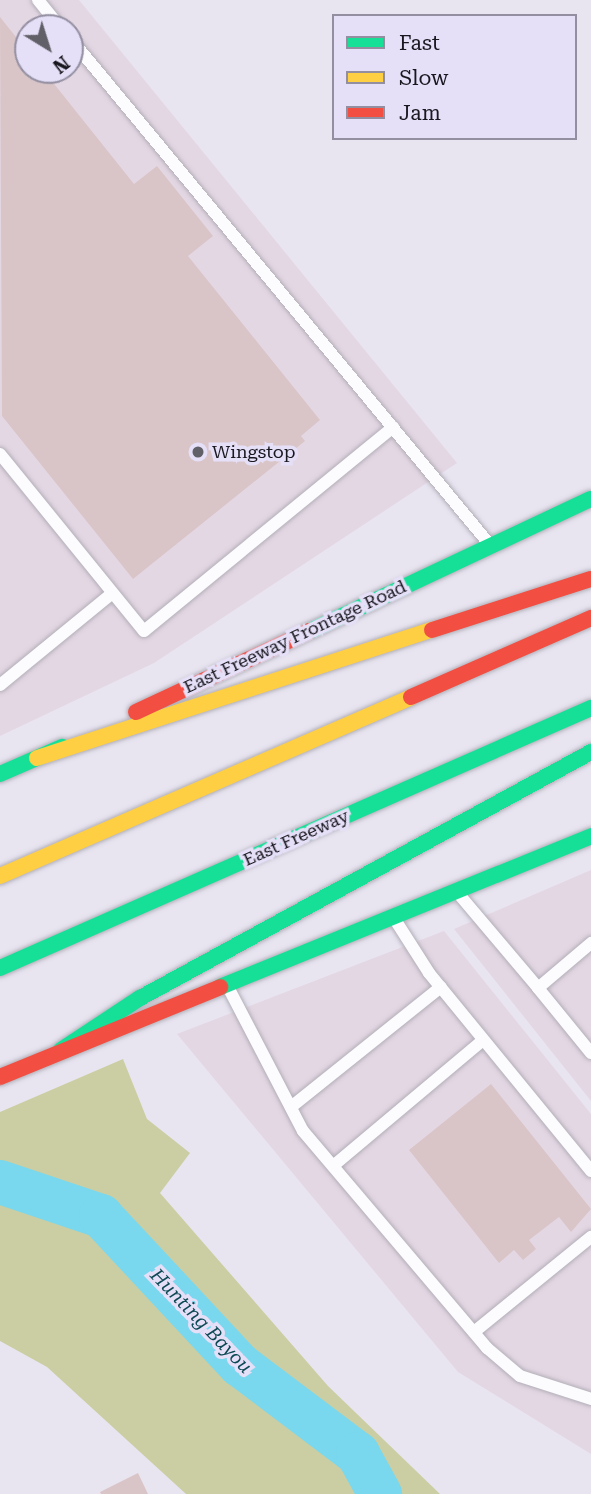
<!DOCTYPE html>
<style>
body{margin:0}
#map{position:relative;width:591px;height:1494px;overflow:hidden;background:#e8e5f1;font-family:"Roboto Serif",serif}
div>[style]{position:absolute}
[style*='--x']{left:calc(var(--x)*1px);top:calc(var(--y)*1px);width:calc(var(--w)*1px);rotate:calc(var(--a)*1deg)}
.commercial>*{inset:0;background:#e4d7e4}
.green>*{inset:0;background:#cbcea3}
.river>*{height:44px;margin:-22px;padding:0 22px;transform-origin:22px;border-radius:22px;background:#79d7ee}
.building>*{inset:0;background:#d9c5c7}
.roads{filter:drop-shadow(0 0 2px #b2afb8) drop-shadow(0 0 2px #b2afb8)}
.lane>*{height:12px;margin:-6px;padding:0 6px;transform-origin:6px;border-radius:6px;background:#fcfbfd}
.fast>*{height:16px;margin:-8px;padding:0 8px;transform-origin:8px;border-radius:8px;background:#16e098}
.slow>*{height:16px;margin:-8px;padding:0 8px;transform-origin:8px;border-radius:8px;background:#ffcf43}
.jam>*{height:16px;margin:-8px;padding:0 8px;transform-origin:8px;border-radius:8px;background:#f24e42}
.dots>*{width:19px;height:19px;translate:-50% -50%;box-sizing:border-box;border:4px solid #e5dff7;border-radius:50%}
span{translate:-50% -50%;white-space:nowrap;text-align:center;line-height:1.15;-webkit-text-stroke:7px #e5dff7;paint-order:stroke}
.poi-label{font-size:18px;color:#19171f}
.left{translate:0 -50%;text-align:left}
.street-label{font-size:18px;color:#19171f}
.water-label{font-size:19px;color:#0d4954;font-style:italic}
.legend{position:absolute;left:332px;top:14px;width:245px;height:126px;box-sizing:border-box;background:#e5dff7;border:2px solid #938fa1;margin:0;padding:9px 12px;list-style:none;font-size:21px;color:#19171f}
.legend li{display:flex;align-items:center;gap:14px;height:35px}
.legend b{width:35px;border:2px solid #938fa1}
.north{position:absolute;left:14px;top:14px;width:70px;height:70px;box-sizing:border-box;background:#e5dff7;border:2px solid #938fa1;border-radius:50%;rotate:142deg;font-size:19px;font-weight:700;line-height:28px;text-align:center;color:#19171f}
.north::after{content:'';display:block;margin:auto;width:24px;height:32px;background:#615f68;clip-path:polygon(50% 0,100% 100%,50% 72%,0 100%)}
</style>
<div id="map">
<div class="commercial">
<i style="clip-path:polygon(evenodd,0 0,79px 0,457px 463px,154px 663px,0 736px,0 0,28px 28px,70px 28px,70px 70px,28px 70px,28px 28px)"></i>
<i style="clip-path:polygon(591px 870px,591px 1101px,454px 929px)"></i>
<i style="clip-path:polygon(444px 931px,591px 1114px,591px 1454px,458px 1372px,177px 1034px)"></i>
</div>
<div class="green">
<i style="clip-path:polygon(123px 1059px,147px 1119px,190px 1153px,160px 1193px,328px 1386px,440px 1494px,186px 1494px,47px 1367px,0 1341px,0 1112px)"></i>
</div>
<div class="river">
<i style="--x:0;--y:1182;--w:107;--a:18.6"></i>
<i style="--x:101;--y:1216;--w:204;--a:47"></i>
<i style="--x:240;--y:1365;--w:148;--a:37"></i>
<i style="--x:358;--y:1454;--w:46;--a:61.2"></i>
</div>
<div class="building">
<i style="clip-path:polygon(0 17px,28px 52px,28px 70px,43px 70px,134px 184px,157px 166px,213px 236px,188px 256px,320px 420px,301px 436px,305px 441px,133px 579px,2px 416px)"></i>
<i style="clip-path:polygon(491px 1084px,591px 1209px,571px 1232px,559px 1217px,529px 1240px,536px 1249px,523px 1260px,514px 1250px,499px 1263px,409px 1150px)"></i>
<i style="clip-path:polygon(138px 1473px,148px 1494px,101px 1494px,100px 1492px)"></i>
</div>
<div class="roads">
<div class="lane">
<i style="--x:38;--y:0;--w:36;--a:51"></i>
<i style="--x:70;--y:38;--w:658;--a:50.36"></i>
<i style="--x:0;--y:454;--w:228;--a:50.9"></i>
<i style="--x:144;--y:631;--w:322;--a:-39.3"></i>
<i style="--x:0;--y:685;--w:144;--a:-39.3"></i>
<i style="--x:457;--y:892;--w:126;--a:49.8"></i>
<i style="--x:538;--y:988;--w:70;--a:-40.3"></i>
<i style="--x:394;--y:918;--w:65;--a:57.5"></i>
<i style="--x:429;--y:973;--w:256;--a:50.7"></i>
<i style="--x:228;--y:987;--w:162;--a:62.5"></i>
<i style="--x:303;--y:1131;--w:285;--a:49.7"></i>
<i style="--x:487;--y:1348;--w:43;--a:40.3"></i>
<i style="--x:520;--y:1376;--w:75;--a:17.9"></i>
<i style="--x:538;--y:988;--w:84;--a:50.8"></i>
<i style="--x:291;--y:1107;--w:192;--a:-38.7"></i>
<i style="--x:333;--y:1166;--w:196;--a:-40"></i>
<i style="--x:474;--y:1332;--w:151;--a:-39.1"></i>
</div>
<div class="fast">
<i style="--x:310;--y:631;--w:310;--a:-25.2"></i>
<i style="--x:0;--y:774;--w:68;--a:-23.5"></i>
<i style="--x:0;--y:968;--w:646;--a:-23.75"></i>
<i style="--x:220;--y:987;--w:401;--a:-22.1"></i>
<i style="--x:61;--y:1050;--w:95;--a:-33.4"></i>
<i style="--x:140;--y:998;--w:514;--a:-28.61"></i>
</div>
<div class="slow">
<i style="--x:37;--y:758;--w:415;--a:-18"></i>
<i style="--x:0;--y:876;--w:448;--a:-23.5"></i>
</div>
<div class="jam">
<i style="--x:432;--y:630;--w:167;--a:-17.8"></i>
<i style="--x:411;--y:697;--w:197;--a:-23.7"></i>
<i style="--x:136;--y:712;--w:192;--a:-25"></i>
<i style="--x:0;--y:1077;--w:238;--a:-22.2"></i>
</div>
</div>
<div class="dots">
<i style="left:198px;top:452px;background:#615f68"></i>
</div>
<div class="poi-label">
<span class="left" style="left:212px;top:452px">Wingstop</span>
</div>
<div class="street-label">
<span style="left:295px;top:637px;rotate:-25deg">East Freeway Frontage Road</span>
<span style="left:296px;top:838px;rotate:-24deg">East Freeway</span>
</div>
<div class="water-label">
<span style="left:201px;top:1321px;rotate:46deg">Hunting Bayou</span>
</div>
<ul class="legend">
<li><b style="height:9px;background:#16e098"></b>Fast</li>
<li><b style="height:9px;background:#ffcf43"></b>Slow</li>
<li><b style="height:9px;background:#f24e42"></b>Jam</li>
</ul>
<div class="north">N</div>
</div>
